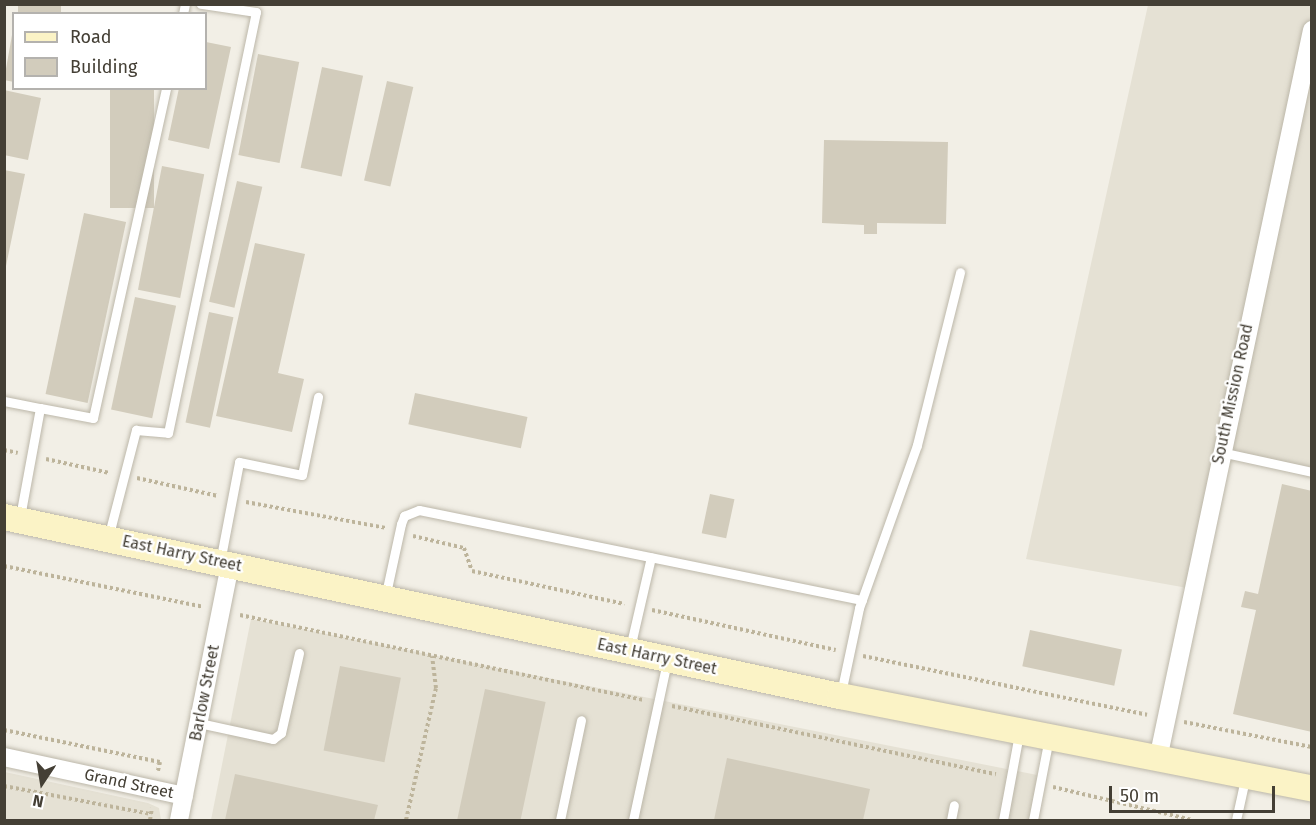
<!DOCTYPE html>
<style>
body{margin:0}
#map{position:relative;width:1316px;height:825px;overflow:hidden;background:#f2efe6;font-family:"Fira Sans",sans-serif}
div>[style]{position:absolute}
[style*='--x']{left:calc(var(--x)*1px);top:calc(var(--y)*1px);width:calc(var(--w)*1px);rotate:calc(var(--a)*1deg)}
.residential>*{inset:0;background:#e5e1d4}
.building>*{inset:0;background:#d2ccbc;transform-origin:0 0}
.path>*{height:4px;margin-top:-2px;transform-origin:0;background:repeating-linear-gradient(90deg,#bdb49b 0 3px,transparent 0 6px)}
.roads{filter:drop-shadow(0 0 2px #bcb7a9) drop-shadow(0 0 2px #bcb7a9)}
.service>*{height:9px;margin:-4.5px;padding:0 4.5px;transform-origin:4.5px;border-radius:4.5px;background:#fff}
.minor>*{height:18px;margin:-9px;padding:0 9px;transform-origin:9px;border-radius:9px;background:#fff}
.secondary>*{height:26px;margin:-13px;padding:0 13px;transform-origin:13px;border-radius:13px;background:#fbf3c6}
span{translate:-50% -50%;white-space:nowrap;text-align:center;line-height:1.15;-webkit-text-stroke:4.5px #fff;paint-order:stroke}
.street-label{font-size:16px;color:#443f35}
.frame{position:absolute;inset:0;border:6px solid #443f35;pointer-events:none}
.legend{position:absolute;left:12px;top:12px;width:195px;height:78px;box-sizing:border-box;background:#fff;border:2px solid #b4b2ae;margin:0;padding:8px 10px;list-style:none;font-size:18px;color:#443f35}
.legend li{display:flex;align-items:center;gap:12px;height:30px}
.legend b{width:30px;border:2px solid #b4b2ae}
.north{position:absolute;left:12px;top:753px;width:60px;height:60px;-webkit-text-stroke:4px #fff;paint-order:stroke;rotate:192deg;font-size:16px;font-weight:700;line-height:24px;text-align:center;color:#443f35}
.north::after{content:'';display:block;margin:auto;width:21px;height:27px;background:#443f35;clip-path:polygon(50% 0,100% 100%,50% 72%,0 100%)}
.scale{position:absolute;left:1109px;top:786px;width:166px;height:27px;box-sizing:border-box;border:3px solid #443f35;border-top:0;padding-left:8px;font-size:18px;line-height:21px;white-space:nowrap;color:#443f35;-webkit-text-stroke:4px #fff;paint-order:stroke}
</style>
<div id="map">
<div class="residential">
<i style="clip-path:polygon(1148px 5px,1311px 5px,1311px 471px,1221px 452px,1193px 589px,1026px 559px)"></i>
<i style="clip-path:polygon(251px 619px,1042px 776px,1032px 820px,211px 820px)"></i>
<i style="clip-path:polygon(5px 772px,148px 803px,159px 808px,161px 820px,5px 820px)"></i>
</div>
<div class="building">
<i style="left:18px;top:4px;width:43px;height:10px"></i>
<i style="clip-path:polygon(12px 35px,14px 35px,14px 82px,4px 80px)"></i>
<i style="clip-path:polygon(206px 42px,231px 47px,209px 149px,168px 140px,179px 88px,206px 88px)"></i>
<i style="left:258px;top:54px;width:42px;height:103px;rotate:11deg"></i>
<i style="left:322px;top:67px;width:42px;height:103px;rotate:12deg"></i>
<i style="left:387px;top:81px;width:27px;height:102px;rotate:13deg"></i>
<i style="left:110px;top:88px;width:44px;height:120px"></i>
<i style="clip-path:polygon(4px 90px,41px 98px,28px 160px,4px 155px)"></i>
<i style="clip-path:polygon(824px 140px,948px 142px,946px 224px,877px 223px,877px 234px,864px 234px,864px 225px,822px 223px)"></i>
<i style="left:162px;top:166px;width:43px;height:126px;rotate:11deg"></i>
<i style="clip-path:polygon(4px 170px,25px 174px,6px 266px,4px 266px)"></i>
<i style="left:237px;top:181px;width:26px;height:124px;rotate:13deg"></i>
<i style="left:84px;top:213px;width:43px;height:185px;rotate:12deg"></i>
<i style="clip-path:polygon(255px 243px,305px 254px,278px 373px,304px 379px,292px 432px,216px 416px)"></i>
<i style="left:135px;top:297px;width:42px;height:115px;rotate:12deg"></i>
<i style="left:209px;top:312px;width:25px;height:113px;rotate:12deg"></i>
<i style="left:415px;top:393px;width:115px;height:32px;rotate:12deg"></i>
<i style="clip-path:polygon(1282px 484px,1312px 491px,1312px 732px,1233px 714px,1256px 610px,1241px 607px,1245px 591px,1258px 594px)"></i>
<i style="left:710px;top:494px;width:25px;height:40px;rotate:12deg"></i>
<i style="left:1030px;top:630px;width:94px;height:37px;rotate:12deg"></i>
<i style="left:340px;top:666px;width:62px;height:86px;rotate:11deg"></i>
<i style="left:485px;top:689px;width:62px;height:134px;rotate:12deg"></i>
<i style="clip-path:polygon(727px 758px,870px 789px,863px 820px,714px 820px)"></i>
<i style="clip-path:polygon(235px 774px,378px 805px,374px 820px,225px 820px)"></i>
</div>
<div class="path">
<i style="--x:4;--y:450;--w:14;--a:12"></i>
<i style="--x:46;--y:459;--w:65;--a:12.5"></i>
<i style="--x:137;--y:478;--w:83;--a:12.5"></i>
<i style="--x:246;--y:502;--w:142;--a:10.5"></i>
<i style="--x:413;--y:536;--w:52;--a:13.2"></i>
<i style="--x:464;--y:548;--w:24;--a:71"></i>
<i style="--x:472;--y:571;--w:156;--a:12.2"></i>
<i style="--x:4;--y:566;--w:203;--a:11.6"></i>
<i style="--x:652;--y:610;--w:188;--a:12.3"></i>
<i style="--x:240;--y:615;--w:413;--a:11.9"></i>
<i style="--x:863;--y:656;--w:290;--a:11.7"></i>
<i style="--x:672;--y:706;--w:331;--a:11.9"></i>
<i style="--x:1184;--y:722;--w:130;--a:11.1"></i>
<i style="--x:4;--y:730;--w:159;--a:11.6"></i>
<i style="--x:160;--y:762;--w:9;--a:103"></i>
<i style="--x:4;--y:786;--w:150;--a:10.8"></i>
<i style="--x:1053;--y:787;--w:144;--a:13.3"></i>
<i style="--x:150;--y:820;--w:12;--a:-81"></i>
<i style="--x:406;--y:820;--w:135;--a:-77.2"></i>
<i style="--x:436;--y:688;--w:32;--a:-97"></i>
</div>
<div class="roads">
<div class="service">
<i style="--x:183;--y:14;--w:10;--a:-79"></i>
<i style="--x:4;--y:401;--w:37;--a:11"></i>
<i style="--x:40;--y:408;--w:111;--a:100.4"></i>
<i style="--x:40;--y:408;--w:54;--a:10.7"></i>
<i style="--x:93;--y:418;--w:338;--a:-77.5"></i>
<i style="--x:1221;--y:452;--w:93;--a:12.4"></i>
<i style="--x:108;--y:538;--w:112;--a:-75.5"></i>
<i style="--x:136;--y:430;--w:32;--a:5"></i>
<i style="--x:168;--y:433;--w:430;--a:-78.2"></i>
<i style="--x:256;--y:12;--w:56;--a:-171.7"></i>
<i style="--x:220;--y:562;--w:102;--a:-79.2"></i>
<i style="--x:239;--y:462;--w:64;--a:11.7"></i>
<i style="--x:302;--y:475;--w:80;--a:-78.4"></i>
<i style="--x:385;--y:598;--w:76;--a:-77.8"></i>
<i style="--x:401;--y:524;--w:9;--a:-69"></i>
<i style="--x:404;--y:516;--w:16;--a:-22"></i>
<i style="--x:419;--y:510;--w:452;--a:11.5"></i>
<i style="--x:630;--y:648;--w:93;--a:-77"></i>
<i style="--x:841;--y:693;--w:87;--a:-78"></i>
<i style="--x:859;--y:608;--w:173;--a:-70.4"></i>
<i style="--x:917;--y:445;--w:178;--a:-76"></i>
<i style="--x:199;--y:723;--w:76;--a:12.2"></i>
<i style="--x:273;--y:739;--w:10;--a:-37"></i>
<i style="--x:281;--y:733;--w:82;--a:-77.3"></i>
<i style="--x:560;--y:820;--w:102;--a:-78.1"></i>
<i style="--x:633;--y:820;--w:163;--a:-77.9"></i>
<i style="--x:951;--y:820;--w:15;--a:-79"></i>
<i style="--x:1003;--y:820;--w:87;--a:-79.5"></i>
<i style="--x:1033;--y:820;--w:84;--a:-79"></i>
<i style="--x:1236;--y:820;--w:42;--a:-77.6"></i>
</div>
<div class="minor">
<i style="--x:4;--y:757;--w:184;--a:12.2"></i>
<i style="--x:1158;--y:759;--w:745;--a:-78.07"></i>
<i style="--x:179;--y:820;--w:261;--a:-78.7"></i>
</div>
<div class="secondary">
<i style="--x:4;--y:517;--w:855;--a:12.09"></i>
<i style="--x:840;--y:696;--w:481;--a:11.1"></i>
</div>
</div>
<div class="street-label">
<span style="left:1233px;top:394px;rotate:-78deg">South Mission Road</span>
<span style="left:182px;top:554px;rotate:12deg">East Harry Street</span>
<span style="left:657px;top:657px;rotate:12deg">East Harry Street</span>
<span style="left:205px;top:693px;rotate:-79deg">Barlow Street</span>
<span style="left:129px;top:784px;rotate:12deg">Grand Street</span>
</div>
<div class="frame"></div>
<ul class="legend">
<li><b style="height:8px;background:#fbf3c6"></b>Road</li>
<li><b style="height:16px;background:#d2ccbc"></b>Building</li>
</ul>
<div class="north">N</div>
<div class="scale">50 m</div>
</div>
